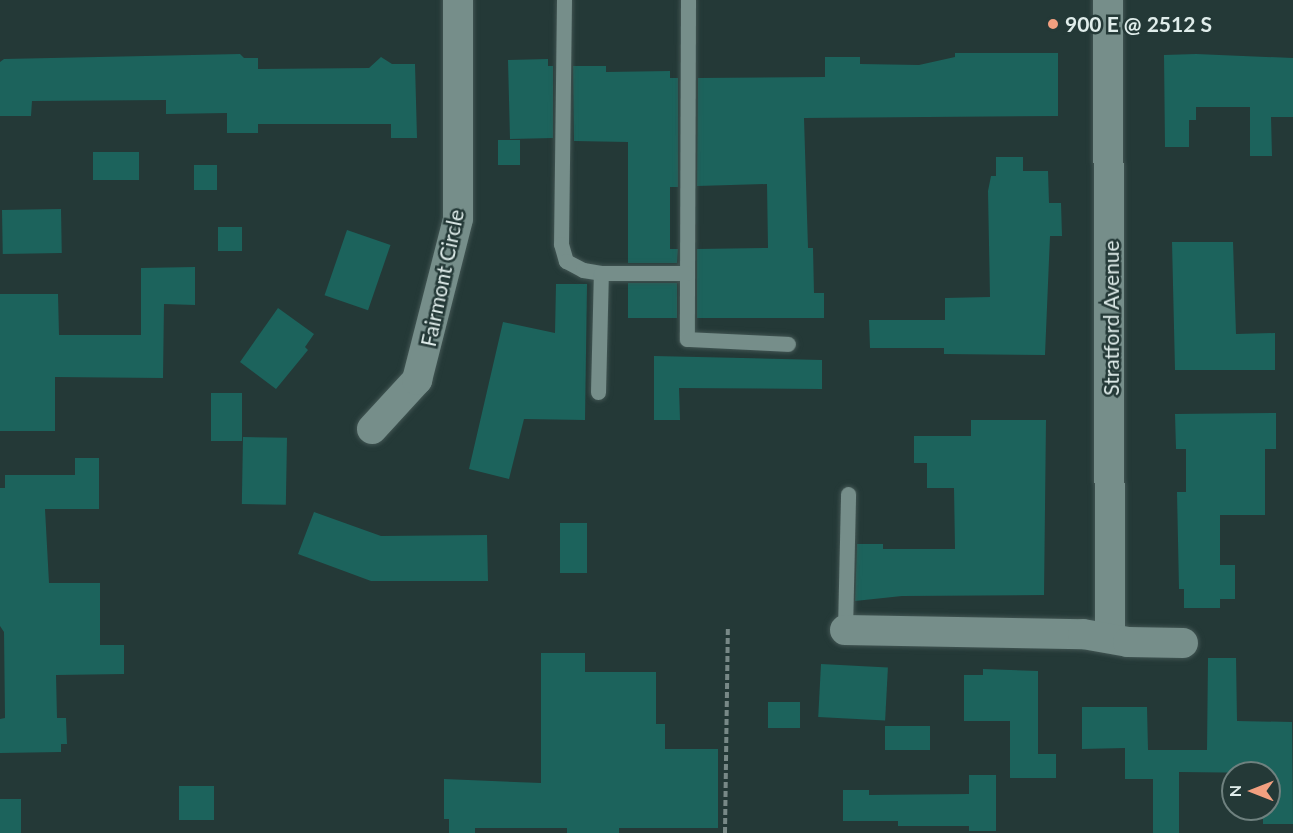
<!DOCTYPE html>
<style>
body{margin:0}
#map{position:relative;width:1293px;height:833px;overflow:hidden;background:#243937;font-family:Lato,sans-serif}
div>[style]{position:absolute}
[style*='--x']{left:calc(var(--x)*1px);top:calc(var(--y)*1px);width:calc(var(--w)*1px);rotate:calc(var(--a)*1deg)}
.building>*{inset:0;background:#1c635c;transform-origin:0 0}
.path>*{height:4px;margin-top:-2px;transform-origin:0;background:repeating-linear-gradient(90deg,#788987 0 6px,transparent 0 9px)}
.roads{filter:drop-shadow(0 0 2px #425553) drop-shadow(0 0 2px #425553)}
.lane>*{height:15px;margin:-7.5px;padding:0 7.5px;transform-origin:7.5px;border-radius:7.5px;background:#768e8a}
.street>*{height:30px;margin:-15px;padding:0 15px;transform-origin:15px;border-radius:15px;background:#768e8a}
.dots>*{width:16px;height:16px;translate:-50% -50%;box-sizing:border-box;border:3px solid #243937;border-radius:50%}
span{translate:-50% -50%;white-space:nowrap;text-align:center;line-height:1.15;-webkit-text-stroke:5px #243937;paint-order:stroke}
.poi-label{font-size:21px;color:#e0edeb;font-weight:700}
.left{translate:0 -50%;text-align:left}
.street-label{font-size:21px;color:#e0edeb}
.north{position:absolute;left:1221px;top:761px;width:60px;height:60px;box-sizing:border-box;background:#243937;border:2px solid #6f817f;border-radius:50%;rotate:270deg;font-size:16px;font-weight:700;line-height:24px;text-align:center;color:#e0edeb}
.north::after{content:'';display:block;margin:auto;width:21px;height:27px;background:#f2a080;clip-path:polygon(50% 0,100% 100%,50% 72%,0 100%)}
</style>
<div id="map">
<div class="building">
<i style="clip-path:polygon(955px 53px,1058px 53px,1058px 116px,804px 118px,808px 248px,813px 248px,814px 293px,824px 293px,824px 318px,697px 318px,697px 249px,768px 248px,767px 184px,697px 186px,698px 78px,825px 77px,825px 57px,860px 57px,860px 64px,919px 65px,955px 57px)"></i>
<i style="clip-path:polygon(240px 54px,244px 58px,258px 58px,258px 69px,369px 68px,381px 57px,392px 64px,415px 64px,417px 138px,391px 138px,391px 124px,258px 124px,258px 133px,227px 133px,227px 113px,166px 114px,166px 100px,32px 101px,31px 116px,0 116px,0 62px,4px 59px)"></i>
<i style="clip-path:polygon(1196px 54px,1293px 58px,1293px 117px,1271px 117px,1272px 156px,1250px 156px,1250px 107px,1196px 107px,1196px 120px,1189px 120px,1189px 147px,1165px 147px,1164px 55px)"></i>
<i style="clip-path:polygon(548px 59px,548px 66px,553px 66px,553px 138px,510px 139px,508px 60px)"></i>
<i style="clip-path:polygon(573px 66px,606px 66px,606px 72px,670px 71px,670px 78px,678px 78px,678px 187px,670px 187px,670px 249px,678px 249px,677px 263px,628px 263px,628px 142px,574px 141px)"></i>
<i style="left:498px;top:140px;width:22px;height:25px"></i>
<i style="left:93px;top:152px;width:46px;height:28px"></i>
<i style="clip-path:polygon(996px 157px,1023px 157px,1023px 171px,1048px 171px,1049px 203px,1061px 203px,1062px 236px,1050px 236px,1045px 355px,944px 354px,944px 348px,870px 348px,869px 320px,945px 320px,945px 298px,990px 297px,988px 191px,991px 176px,996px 176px)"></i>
<i style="left:194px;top:165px;width:23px;height:25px"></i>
<i style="left:61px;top:209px;width:44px;height:59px;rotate:89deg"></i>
<i style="left:218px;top:227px;width:24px;height:24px"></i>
<i style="left:347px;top:230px;width:46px;height:69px;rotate:19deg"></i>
<i style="clip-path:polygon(1172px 242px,1233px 242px,1236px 334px,1275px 333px,1275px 370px,1175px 370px)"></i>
<i style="clip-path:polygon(195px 267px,195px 305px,164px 304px,163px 378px,55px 377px,55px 431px,0 431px,0 294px,58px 294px,59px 335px,141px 335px,141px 268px)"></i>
<i style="left:628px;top:283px;width:49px;height:35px"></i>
<i style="clip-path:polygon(556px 284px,587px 284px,585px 420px,524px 419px,509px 479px,469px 469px,503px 322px,555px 333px)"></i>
<i style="clip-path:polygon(278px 308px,314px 334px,305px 347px,308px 350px,276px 389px,240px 362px)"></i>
<i style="clip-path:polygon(654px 356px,822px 360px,822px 389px,679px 388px,680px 420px,654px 420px)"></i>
<i style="left:242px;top:393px;width:48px;height:31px;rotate:90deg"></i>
<i style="clip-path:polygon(1276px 413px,1276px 449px,1265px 449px,1265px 515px,1220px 515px,1220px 565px,1235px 565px,1235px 599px,1220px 599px,1220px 608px,1184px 608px,1184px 589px,1179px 589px,1177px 492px,1186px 492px,1186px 449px,1176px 449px,1175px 414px)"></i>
<i style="clip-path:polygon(971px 420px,1046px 420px,1044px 595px,902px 596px,855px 601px,857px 544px,883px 544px,883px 549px,955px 549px,954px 488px,927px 488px,927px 463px,914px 463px,914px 436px,971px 436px)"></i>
<i style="left:243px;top:437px;width:44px;height:67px;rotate:1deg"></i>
<i style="clip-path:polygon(75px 458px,99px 458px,99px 509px,45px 509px,49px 583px,100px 583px,100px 645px,124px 645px,124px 674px,56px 675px,57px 718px,66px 718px,67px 744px,61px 744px,61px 752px,0 753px,0 719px,5px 718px,4px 632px,0 626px,0 488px,5px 488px,5px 475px,75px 475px)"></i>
<i style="clip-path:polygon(314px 512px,381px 536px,487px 535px,488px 581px,371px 581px,298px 554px)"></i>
<i style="left:560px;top:523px;width:27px;height:50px"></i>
<i style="clip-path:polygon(541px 653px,585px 653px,585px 672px,656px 672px,656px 724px,665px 724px,665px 749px,718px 749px,718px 828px,619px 828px,619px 833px,567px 833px,567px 828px,475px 828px,475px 833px,449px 833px,449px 819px,444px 819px,444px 779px,541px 783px)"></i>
<i style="clip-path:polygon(1208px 658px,1236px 658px,1237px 721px,1292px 722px,1293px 824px,1263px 824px,1263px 809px,1269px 809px,1269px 773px,1179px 772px,1179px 833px,1153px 833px,1153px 779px,1125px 779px,1125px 748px,1082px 749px,1082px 707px,1147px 707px,1148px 750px,1207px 750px)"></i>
<i style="left:821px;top:664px;width:67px;height:53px;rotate:3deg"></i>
<i style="clip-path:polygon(983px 669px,1038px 671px,1038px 754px,1056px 754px,1056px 778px,1010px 778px,1010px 721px,964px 721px,964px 675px,983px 675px)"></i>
<i style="left:768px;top:702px;width:32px;height:26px"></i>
<i style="left:885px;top:726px;width:45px;height:24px"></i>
<i style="clip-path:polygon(969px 775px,996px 775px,996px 831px,969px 831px,969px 826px,898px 826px,898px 821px,843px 821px,843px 790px,869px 790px,869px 795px,969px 794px)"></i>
<i style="left:179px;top:786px;width:35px;height:34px"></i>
<i style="left:0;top:799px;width:21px;height:34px"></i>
</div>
<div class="path">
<i style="--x:725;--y:833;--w:205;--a:-89.2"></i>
</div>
<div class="roads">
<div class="lane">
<i style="--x:564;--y:0;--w:244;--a:90.7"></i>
<i style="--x:561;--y:244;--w:18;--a:74"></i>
<i style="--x:566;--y:261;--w:19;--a:28"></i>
<i style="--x:583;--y:270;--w:18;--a:9"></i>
<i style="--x:688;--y:0;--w:339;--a:90.2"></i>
<i style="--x:687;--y:339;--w:101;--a:2.8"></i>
<i style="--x:598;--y:392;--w:119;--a:-88.6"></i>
<i style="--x:601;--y:273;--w:85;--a:0"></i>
<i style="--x:845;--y:630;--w:136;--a:-88.7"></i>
</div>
<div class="street">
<i style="--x:1108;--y:0;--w:636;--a:89.82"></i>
<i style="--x:372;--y:429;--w:67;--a:-47.4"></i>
<i style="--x:417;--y:380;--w:166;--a:-75.7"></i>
<i style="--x:458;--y:219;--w:219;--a:-90"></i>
<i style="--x:845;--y:630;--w:238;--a:1"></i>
<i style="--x:1083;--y:634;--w:46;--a:10.1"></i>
<i style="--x:1128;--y:642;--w:55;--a:1"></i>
</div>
</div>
<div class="dots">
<i style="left:1053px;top:24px;background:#f2a080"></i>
</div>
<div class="poi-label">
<span class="left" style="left:1065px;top:24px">900 E @ 2512 S</span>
</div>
<div class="street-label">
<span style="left:442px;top:278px;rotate:-78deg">Fairmont Circle</span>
<span style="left:1111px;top:318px;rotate:-90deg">Stratford Avenue</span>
</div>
<div class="north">N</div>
</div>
